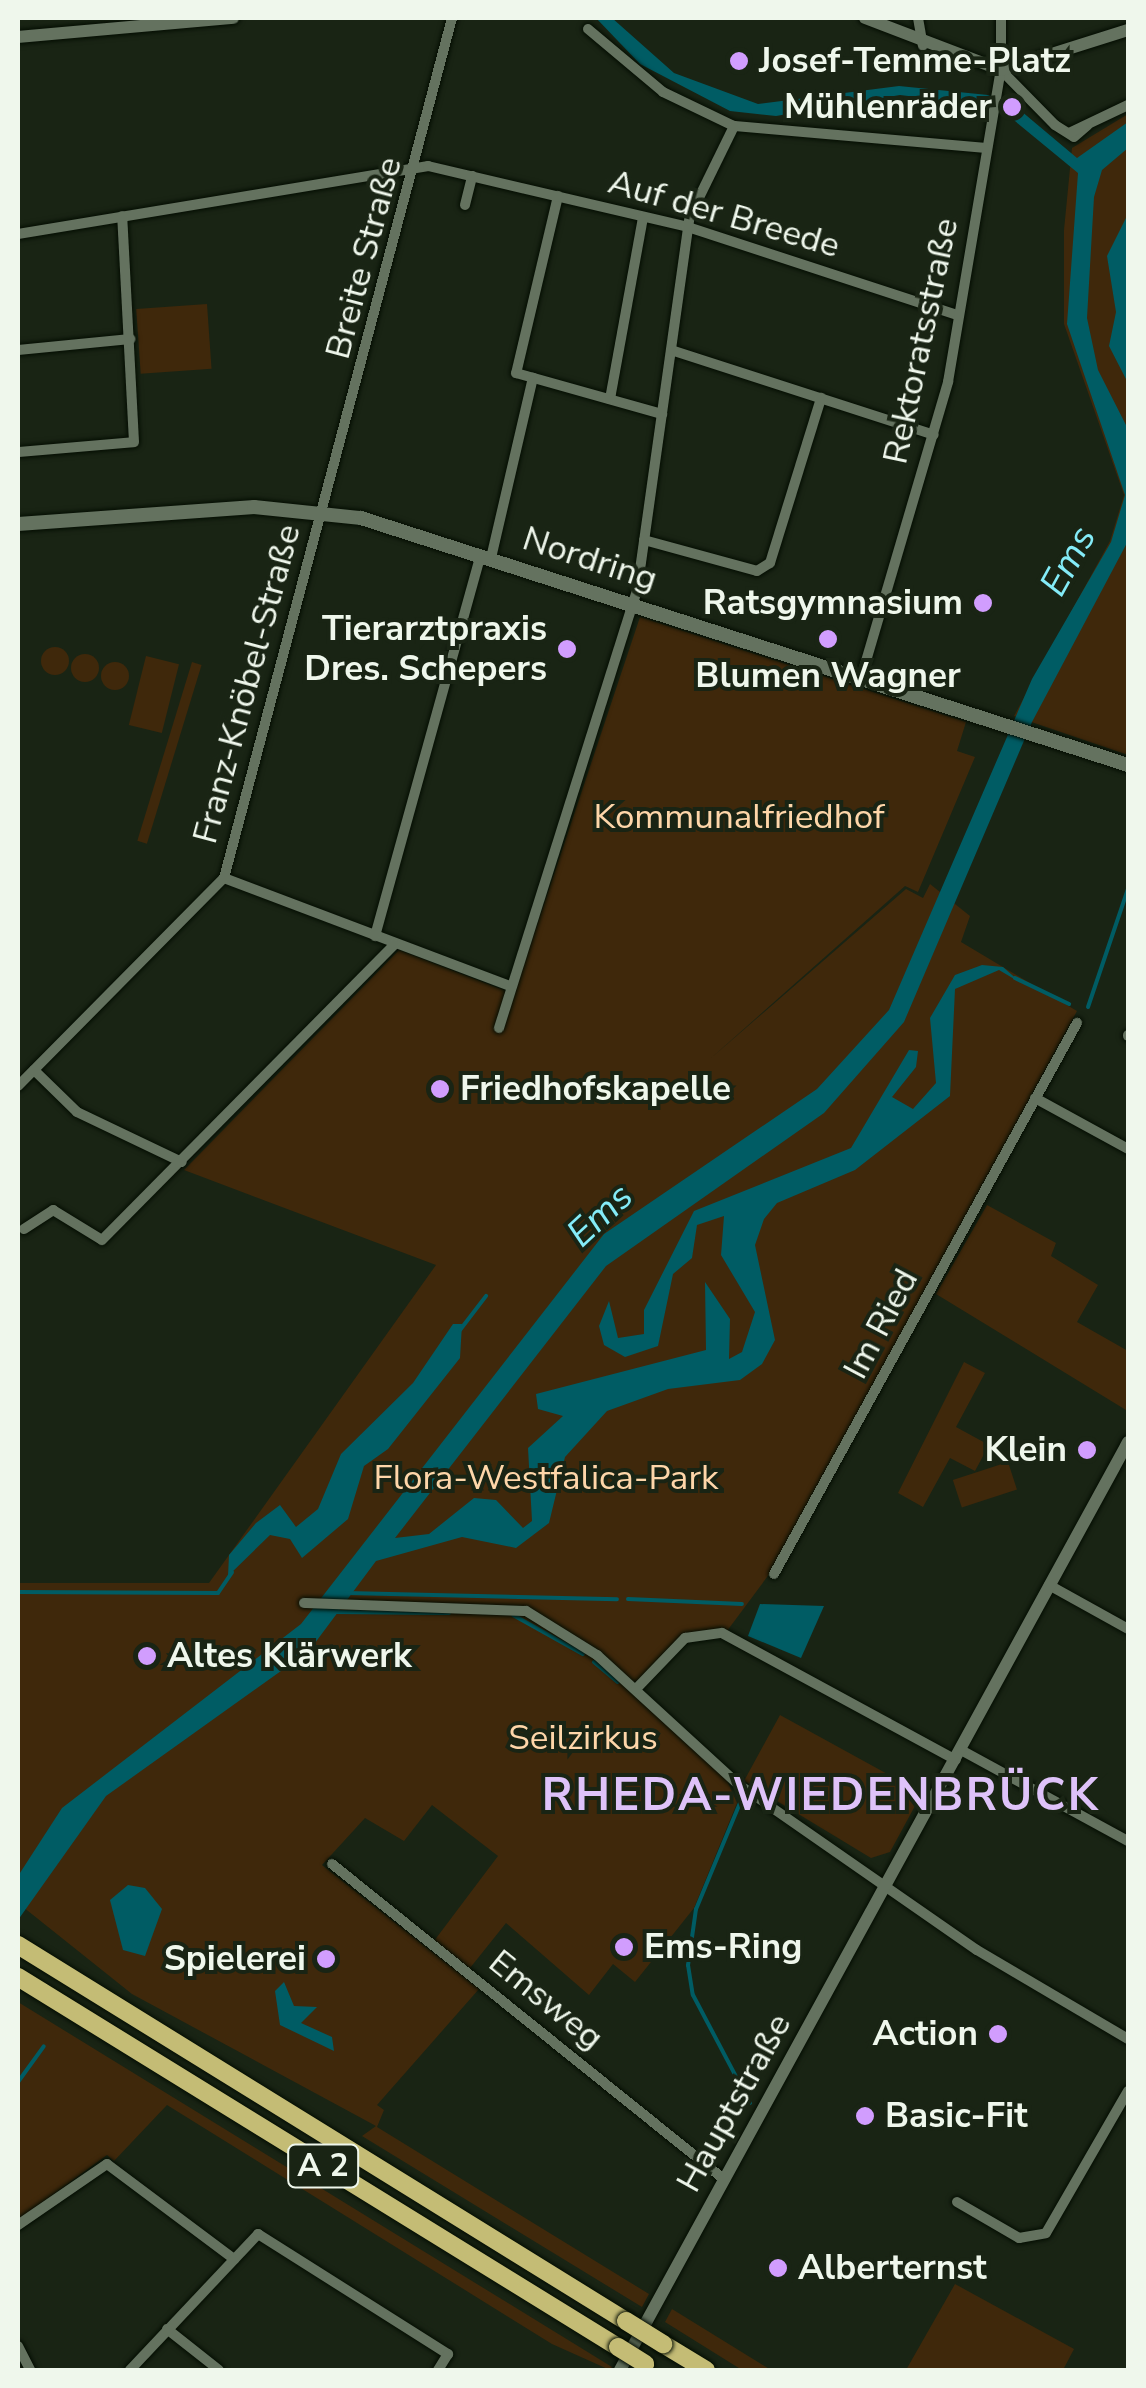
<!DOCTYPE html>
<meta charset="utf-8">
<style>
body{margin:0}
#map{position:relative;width:1146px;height:2388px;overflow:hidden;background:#192414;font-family:"Nunito Sans",sans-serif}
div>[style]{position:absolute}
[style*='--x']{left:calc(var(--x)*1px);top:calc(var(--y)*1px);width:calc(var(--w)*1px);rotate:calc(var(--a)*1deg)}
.green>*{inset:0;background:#3f280b;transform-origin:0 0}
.round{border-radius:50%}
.water>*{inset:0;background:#005c64}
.stream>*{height:4px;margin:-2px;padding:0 2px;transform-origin:2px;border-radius:2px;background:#005c64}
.roads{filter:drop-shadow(0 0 2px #040d02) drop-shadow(0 0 2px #040d02)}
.minor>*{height:10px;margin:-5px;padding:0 5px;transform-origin:5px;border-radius:5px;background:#64725f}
.tertiary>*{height:12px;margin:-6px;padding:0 6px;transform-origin:6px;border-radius:6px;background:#64725f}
.secondary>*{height:14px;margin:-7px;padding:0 7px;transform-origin:7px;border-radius:7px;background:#64725f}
.motorway>*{height:18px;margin:-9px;padding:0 9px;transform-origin:9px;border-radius:9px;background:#c4bc75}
.bridges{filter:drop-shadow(0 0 2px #040d02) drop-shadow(0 0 2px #040d02)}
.motorway-bridge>*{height:18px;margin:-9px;padding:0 9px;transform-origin:9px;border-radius:9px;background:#c4bc75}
.dots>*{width:28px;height:28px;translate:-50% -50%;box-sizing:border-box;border:5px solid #192414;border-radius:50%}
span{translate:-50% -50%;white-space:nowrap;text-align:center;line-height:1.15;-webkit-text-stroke:8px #192414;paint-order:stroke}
.shield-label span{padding:2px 8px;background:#192414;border:2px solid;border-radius:8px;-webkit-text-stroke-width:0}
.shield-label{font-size:32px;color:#eff7ec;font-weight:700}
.poi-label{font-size:35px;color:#eff7ec;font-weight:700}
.left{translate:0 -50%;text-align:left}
.right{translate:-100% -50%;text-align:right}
.street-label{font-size:35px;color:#eff7ec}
.park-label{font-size:35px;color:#fed6a9}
.water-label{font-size:38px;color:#84ecf8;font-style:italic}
.district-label{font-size:45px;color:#dec2f9;font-weight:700;letter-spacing:2.5px}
.frame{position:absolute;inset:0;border:20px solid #eff7ec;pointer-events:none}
</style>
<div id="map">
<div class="green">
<i style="clip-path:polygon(1128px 114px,1128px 755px,1014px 716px,1110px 541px,1124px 495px,1064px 324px,1064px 230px,1072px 148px)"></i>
<i style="left:207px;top:304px;width:65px;height:71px;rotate:86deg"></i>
<i style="clip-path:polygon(640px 617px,966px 722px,957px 751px,975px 757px,918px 892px,905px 886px,710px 1059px,906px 889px,923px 898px,930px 884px,970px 916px,961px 942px,1077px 1011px,776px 1565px,727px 1631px,684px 1634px,630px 1690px,726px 1778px,737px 1803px,694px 1908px,635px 1982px,613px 1964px,589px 1995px,506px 1923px,470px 1968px,434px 1941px,498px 1856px,432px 1805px,404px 1841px,365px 1818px,322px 1865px,479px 1989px,377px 2105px,384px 2110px,377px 2127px,649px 2294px,642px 2307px,362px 2136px,376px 2126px,132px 1994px,18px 1903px,18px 1583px,209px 1583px,436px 1265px,184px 1170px,399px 950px,514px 994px)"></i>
<i class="round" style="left:41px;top:647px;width:28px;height:28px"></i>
<i class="round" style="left:71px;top:654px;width:28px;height:28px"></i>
<i style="left:146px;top:656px;width:34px;height:71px;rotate:14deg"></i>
<i class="round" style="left:101px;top:662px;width:28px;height:28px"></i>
<i style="left:192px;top:662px;width:10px;height:187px;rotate:17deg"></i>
<i style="clip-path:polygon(987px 1205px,1056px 1243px,1051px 1256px,1098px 1285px,1077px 1322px,1128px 1351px,1126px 1410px,936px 1294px)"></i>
<i style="clip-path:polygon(964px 1362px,985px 1373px,956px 1427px,989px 1445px,975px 1471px,950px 1458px,923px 1507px,898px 1493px)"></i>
<i style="left:1008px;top:1462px;width:29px;height:58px;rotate:72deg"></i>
<i style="clip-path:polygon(780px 1715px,922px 1793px,890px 1852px,871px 1858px,744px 1781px)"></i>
<i style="clip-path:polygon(18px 2002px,612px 2367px,610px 2370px,552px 2344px,167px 2105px,114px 2161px,107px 2155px,18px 2220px)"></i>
<i style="clip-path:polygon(955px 2284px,1074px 2349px,1063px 2370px,906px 2370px)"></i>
<i style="clip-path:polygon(672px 2309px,771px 2370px,742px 2370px,665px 2322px)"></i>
</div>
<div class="water">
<i style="clip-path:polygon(596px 18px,612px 18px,674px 73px,758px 104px,899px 86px,988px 95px,1009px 101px,1077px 158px,1128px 122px,1128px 148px,1102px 170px,1094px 197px,1087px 318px,1098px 370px,1128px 429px,1128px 541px,1032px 722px,904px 1022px,824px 1113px,606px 1266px,395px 1538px,429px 1534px,474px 1498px,496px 1500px,523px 1528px,532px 1521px,528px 1448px,563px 1416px,538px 1409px,536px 1394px,706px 1350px,705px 1282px,730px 1319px,729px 1359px,742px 1352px,755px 1312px,721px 1255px,724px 1216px,697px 1225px,692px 1258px,673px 1274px,658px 1346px,625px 1357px,604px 1345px,599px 1326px,609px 1301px,618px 1338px,644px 1334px,644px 1310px,694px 1211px,851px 1148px,909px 1050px,918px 1051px,916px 1067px,892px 1097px,913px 1109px,936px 1083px,930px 1018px,955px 975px,982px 965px,1003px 967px,1021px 983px,999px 970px,955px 989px,950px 1096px,855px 1170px,777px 1203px,764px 1219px,755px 1245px,775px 1340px,762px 1364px,740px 1380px,668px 1389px,607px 1411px,565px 1457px,549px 1523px,516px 1548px,462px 1537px,376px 1561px,309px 1651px,106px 1796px,18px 1920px,18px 1876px,62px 1808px,301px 1624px,604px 1234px,817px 1089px,889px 1010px,1032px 679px,1111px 542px,1125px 495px,1067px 324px,1078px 173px,1004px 112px,981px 105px,900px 95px,776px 116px,730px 111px,640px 64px)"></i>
<i style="clip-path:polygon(1128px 214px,1128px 383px,1109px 346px,1116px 312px,1107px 256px)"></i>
<i style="clip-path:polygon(453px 1324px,462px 1324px,460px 1358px,388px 1449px,364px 1466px,348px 1519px,302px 1558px,290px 1539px,270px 1535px,228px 1576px,229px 1555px,256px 1523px,280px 1505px,296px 1527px,318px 1509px,341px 1454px,413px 1383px)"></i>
<i style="clip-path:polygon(760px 1604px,824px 1606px,801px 1658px,748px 1636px)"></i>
<i style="clip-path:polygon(128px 1885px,145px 1888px,162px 1909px,145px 1956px,123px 1950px,110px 1900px)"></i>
<i style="clip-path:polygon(284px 1982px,294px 2006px,317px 2007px,301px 2023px,332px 2037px,334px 2051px,280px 2025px,275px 1991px)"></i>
</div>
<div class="stream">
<i style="--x:1015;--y:978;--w:60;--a:25.7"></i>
<i style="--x:1088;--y:1007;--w:125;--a:-71.3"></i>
<i style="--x:460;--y:1330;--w:43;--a:-52.6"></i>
<i style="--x:18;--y:1592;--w:200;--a:0.3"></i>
<i style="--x:218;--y:1593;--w:25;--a:-56"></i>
<i style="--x:346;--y:1593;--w:271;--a:1.3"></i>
<i style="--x:628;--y:1599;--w:114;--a:2.5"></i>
<i style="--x:333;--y:1612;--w:116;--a:0.5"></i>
<i style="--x:513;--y:1615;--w:80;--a:29.1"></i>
<i style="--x:594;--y:1662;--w:31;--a:40"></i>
<i style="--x:740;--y:1803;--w:115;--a:112.5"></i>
<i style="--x:696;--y:1909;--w:57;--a:98.1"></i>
<i style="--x:688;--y:1965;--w:30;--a:81"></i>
<i style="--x:693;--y:1995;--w:122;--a:62.2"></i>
<i style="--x:18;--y:2082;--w:44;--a:-54.2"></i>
</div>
<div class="roads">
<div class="minor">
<i style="--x:918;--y:18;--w:28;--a:80"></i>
<i style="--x:588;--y:29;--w:98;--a:40"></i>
<i style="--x:663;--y:92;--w:79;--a:25.6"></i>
<i style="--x:734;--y:126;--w:254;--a:5"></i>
<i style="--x:1001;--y:70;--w:77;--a:45.5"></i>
<i style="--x:1055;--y:125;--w:22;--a:32"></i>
<i style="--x:1074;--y:137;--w:18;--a:-41"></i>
<i style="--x:1069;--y:133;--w:65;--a:-25.4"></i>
<i style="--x:558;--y:196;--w:182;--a:103.3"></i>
<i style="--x:516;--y:373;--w:152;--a:15.7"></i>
<i style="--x:465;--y:205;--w:30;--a:-76"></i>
<i style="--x:18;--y:234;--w:416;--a:-9.4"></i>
<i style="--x:428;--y:166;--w:267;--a:13.2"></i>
<i style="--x:688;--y:227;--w:283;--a:18.1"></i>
<i style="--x:18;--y:350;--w:113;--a:-5.6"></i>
<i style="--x:671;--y:350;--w:276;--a:17.9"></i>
<i style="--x:610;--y:399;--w:185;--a:-79.7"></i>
<i style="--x:18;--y:452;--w:116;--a:-4.9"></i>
<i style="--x:134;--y:442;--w:226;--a:-93"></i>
<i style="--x:644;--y:540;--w:117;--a:15.3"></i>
<i style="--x:757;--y:571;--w:15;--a:-32"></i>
<i style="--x:770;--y:563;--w:173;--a:-72.8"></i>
<i style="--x:491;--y:558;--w:185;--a:-76.9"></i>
<i style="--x:861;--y:678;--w:309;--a:-73.6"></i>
<i style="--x:948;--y:382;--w:316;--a:-80.4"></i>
<i style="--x:1001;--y:70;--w:52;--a:-90"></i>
<i style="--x:224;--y:878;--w:306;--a:20.7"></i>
<i style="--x:375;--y:936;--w:395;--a:-74.5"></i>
<i style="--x:499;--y:1028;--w:458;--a:-72.5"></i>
<i style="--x:637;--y:591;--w:379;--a:-82"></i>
<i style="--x:690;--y:216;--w:100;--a:-63.9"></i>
<i style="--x:1128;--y:1036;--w:1;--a:-90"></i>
<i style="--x:34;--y:1070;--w:60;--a:44.3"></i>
<i style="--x:77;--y:1112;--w:116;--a:25.5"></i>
<i style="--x:18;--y:1086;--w:293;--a:-45.3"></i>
<i style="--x:224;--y:878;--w:890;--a:-75.15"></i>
<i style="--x:1035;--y:1098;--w:106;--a:28.7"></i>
<i style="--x:24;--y:1229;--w:35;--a:-33"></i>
<i style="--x:53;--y:1210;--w:57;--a:31.5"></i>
<i style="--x:102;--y:1240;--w:416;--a:-45.3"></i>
<i style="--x:774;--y:1574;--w:629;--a:-61.19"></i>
<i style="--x:1049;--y:1585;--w:90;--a:29.1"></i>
<i style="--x:304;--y:1603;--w:222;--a:2.1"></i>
<i style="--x:526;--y:1611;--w:84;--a:31.8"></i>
<i style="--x:597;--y:1655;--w:191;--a:42.5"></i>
<i style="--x:738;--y:1784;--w:291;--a:34.8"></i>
<i style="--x:977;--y:1950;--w:175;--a:30.5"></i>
<i style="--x:636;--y:1689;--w:71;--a:-46.1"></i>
<i style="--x:685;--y:1638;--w:37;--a:-8"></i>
<i style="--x:722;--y:1633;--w:266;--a:28.5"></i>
<i style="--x:961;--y:1750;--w:190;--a:28.6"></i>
<i style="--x:332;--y:1864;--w:504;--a:38.8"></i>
<i style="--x:957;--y:2202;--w:72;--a:30.1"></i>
<i style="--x:1019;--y:2238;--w:27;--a:-10"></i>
<i style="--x:1046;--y:2233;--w:164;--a:-60"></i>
<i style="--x:18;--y:2225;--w:108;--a:-34.4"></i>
<i style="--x:107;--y:2164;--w:159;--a:36.8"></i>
<i style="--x:167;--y:2329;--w:66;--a:38.3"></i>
<i style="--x:18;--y:2346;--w:27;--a:63"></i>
<i style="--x:130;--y:2370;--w:187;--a:-46.7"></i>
<i style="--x:258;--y:2234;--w:225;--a:32.3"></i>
<i style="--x:448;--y:2354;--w:19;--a:122"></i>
</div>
<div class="tertiary">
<i style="--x:865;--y:18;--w:146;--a:20.9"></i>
<i style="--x:1001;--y:70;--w:133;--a:-17.5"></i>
<i style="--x:18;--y:37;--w:216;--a:-5.1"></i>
<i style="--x:620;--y:2370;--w:1058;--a:-61.3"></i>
</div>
<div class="secondary">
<i style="--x:18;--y:524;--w:237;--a:-4.1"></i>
<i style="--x:254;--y:507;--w:108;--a:5.9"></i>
<i style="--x:361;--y:518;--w:806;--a:17.85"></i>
</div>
<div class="motorway">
<i style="--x:18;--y:1945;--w:715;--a:31.73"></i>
<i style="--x:18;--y:1977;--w:705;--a:31.66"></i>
<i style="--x:663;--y:2344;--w:50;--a:31.2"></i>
</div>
</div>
<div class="bridges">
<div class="motorway-bridge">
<i style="--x:626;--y:2321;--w:44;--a:31.9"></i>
<i style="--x:618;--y:2347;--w:32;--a:32"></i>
</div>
</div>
<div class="dots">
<i style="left:739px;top:61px;background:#d19dfe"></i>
<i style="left:1012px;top:107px;background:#d19dfe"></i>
<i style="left:983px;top:603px;background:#d19dfe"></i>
<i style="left:828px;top:639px;background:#d19dfe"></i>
<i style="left:567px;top:649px;background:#d19dfe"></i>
<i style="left:440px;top:1089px;background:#d19dfe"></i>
<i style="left:1087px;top:1450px;background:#d19dfe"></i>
<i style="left:147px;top:1656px;background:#d19dfe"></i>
<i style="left:624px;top:1947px;background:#d19dfe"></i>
<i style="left:326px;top:1959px;background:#d19dfe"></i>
<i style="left:998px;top:2034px;background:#d19dfe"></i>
<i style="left:865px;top:2116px;background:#d19dfe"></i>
<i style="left:778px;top:2268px;background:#d19dfe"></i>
</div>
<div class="shield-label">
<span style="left:323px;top:2166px">A 2</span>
</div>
<div class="poi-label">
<span class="left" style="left:759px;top:61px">Josef-Temme-Platz</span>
<span class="right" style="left:992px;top:107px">Mühlenräder</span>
<span class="right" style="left:963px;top:603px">Ratsgymnasium</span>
<span class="right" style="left:547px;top:649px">Tierarztpraxis<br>Dres. Schepers</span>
<span style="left:828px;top:676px">Blumen Wagner</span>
<span class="left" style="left:460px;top:1089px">Friedhofskapelle</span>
<span class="right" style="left:1067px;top:1450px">Klein</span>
<span class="left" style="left:167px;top:1656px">Altes Klärwerk</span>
<span class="left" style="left:644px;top:1947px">Ems-Ring</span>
<span class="right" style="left:306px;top:1959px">Spielerei</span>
<span class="right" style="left:978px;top:2034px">Action</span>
<span class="left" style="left:885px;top:2116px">Basic-Fit</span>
<span class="left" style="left:798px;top:2268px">Alberternst</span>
</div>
<div class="street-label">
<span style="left:724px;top:214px;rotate:16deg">Auf der Breede</span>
<span style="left:364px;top:258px;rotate:-75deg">Breite Straße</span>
<span style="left:921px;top:341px;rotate:-78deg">Rektoratsstraße</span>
<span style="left:590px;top:559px;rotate:18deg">Nordring</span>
<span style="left:247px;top:684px;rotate:-75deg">Franz-Knöbel-Straße</span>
<span style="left:881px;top:1324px;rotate:-62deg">Im Ried</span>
<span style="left:546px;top:2000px;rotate:39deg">Emsweg</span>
<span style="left:734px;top:2103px;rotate:-61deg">Hauptstraße</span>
</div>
<div class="park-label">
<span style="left:739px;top:817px">Kommunalfriedhof</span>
<span style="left:546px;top:1478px">Flora-Westfalica-Park</span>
<span style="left:583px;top:1738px">Seilzirkus</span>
</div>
<div class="water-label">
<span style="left:1068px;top:561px;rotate:-61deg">Ems</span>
<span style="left:600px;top:1215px;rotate:-43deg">Ems</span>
</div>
<div class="district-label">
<span style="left:821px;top:1796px">RHEDA-WIEDENBRÜCK</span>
</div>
<div class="frame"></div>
</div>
